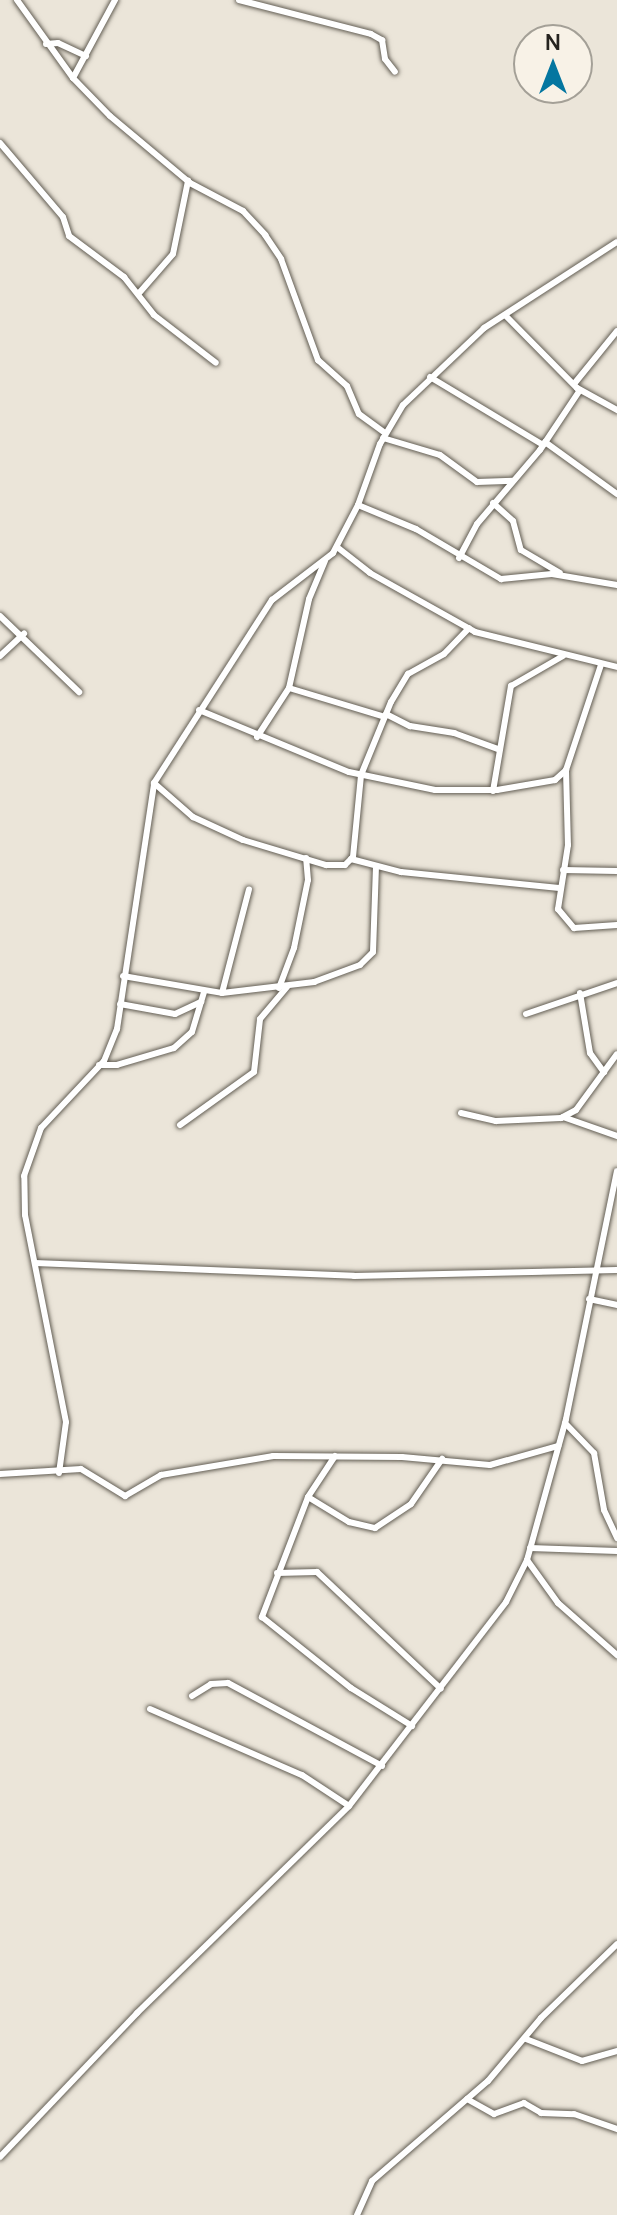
<!DOCTYPE html>
<style>
body{margin:0}
#map{position:relative;width:617px;height:2215px;overflow:hidden;background:#ebe5d9;font-family:Manrope,sans-serif}
div>[style]{position:absolute}
[style*='--x']{left:calc(var(--x)*1px);top:calc(var(--y)*1px);width:calc(var(--w)*1px);rotate:calc(var(--a)*1deg)}
.roads{filter:drop-shadow(0 0 2px #635e54) drop-shadow(0 0 2px #635e54)}
.street>*{height:6px;margin:-3px;padding:0 3px;transform-origin:3px;border-radius:3px;background:#fff}
span{translate:-50% -50%;white-space:nowrap;text-align:center;line-height:1.15;-webkit-text-stroke:7px #f8f2e7;paint-order:stroke}
.north{position:absolute;left:513px;top:24px;width:80px;height:80px;box-sizing:border-box;background:#f8f2e7;border:2px solid #a4a097;border-radius:50%;rotate:0deg;font-size:22px;font-weight:700;line-height:32px;text-align:center;color:#262420}
.north::after{content:'';display:block;margin:auto;width:28px;height:36px;background:#0476a0;clip-path:polygon(50% 0,100% 100%,50% 72%,0 100%)}
</style>
<div id="map">
<div class="roads">
<div class="street">
<i style="--x:17;--y:0;--w:96;--a:54.3"></i>
<i style="--x:73;--y:78;--w:53;--a:45.8"></i>
<i style="--x:110;--y:116;--w:104;--a:39.9"></i>
<i style="--x:190;--y:183;--w:60;--a:27.8"></i>
<i style="--x:243;--y:211;--w:33;--a:47"></i>
<i style="--x:265;--y:235;--w:29;--a:56"></i>
<i style="--x:281;--y:259;--w:108;--a:69.9"></i>
<i style="--x:318;--y:360;--w:39;--a:42"></i>
<i style="--x:347;--y:386;--w:30;--a:67"></i>
<i style="--x:359;--y:414;--w:32;--a:36"></i>
<i style="--x:239;--y:0;--w:136;--a:14.4"></i>
<i style="--x:371;--y:34;--w:13;--a:29"></i>
<i style="--x:382;--y:40;--w:19;--a:81"></i>
<i style="--x:385;--y:59;--w:16;--a:52"></i>
<i style="--x:46;--y:44;--w:12;--a:-5"></i>
<i style="--x:58;--y:43;--w:31;--a:25"></i>
<i style="--x:73;--y:78;--w:89;--a:-61.7"></i>
<i style="--x:0;--y:143;--w:97;--a:49.6"></i>
<i style="--x:63;--y:217;--w:20;--a:72"></i>
<i style="--x:69;--y:236;--w:69;--a:36.7"></i>
<i style="--x:124;--y:277;--w:48;--a:51.7"></i>
<i style="--x:154;--y:315;--w:78;--a:37.7"></i>
<i style="--x:140;--y:292;--w:50;--a:-49"></i>
<i style="--x:173;--y:254;--w:75;--a:-78.4"></i>
<i style="--x:505;--y:315;--w:103;--a:45.4"></i>
<i style="--x:577;--y:388;--w:46;--a:28.8"></i>
<i style="--x:430;--y:377;--w:132;--a:31"></i>
<i style="--x:574;--y:384;--w:68;--a:-50.9"></i>
<i style="--x:383;--y:438;--w:59;--a:16.6"></i>
<i style="--x:440;--y:455;--w:46;--a:36.1"></i>
<i style="--x:477;--y:482;--w:36;--a:-2"></i>
<i style="--x:545;--y:442;--w:89;--a:35.8"></i>
<i style="--x:493;--y:503;--w:27;--a:42"></i>
<i style="--x:513;--y:521;--w:30;--a:75"></i>
<i style="--x:521;--y:550;--w:45;--a:30.5"></i>
<i style="--x:358;--y:505;--w:63;--a:22.5"></i>
<i style="--x:416;--y:529;--w:99;--a:30.5"></i>
<i style="--x:501;--y:579;--w:51;--a:-5.6"></i>
<i style="--x:552;--y:574;--w:66;--a:9.6"></i>
<i style="--x:337;--y:547;--w:42;--a:38.2"></i>
<i style="--x:370;--y:573;--w:120;--a:29.3"></i>
<i style="--x:475;--y:632;--w:146;--a:13.8"></i>
<i style="--x:459;--y:558;--w:38;--a:-62"></i>
<i style="--x:477;--y:524;--w:97;--a:-49.6"></i>
<i style="--x:540;--y:450;--w:72;--a:-56.3"></i>
<i style="--x:0;--y:616;--w:110;--a:43.9"></i>
<i style="--x:0;--y:656;--w:33;--a:-43"></i>
<i style="--x:289;--y:688;--w:100;--a:16.8"></i>
<i style="--x:199;--y:710;--w:162;--a:22.5"></i>
<i style="--x:349;--y:772;--w:88;--a:11.8"></i>
<i style="--x:435;--y:790;--w:62;--a:0"></i>
<i style="--x:497;--y:790;--w:59;--a:-9.8"></i>
<i style="--x:555;--y:780;--w:15;--a:-42"></i>
<i style="--x:566;--y:770;--w:111;--a:-71.6"></i>
<i style="--x:386;--y:714;--w:27;--a:27"></i>
<i style="--x:410;--y:726;--w:45;--a:9"></i>
<i style="--x:454;--y:733;--w:47;--a:20"></i>
<i style="--x:257;--y:737;--w:59;--a:-56.9"></i>
<i style="--x:289;--y:688;--w:91;--a:-77.3"></i>
<i style="--x:309;--y:599;--w:41;--a:-67.2"></i>
<i style="--x:566;--y:770;--w:75;--a:88.5"></i>
<i style="--x:568;--y:845;--w:65;--a:98.9"></i>
<i style="--x:558;--y:909;--w:25;--a:50"></i>
<i style="--x:574;--y:928;--w:43;--a:-4"></i>
<i style="--x:154;--y:783;--w:52;--a:41.1"></i>
<i style="--x:193;--y:817;--w:55;--a:24.7"></i>
<i style="--x:243;--y:840;--w:87;--a:16.8"></i>
<i style="--x:326;--y:865;--w:19;--a:0"></i>
<i style="--x:345;--y:865;--w:11;--a:-45"></i>
<i style="--x:353;--y:857;--w:82;--a:-84.4"></i>
<i style="--x:361;--y:775;--w:79;--a:-67.7"></i>
<i style="--x:391;--y:702;--w:33;--a:-59"></i>
<i style="--x:408;--y:674;--w:41;--a:-29.1"></i>
<i style="--x:444;--y:654;--w:36;--a:-46"></i>
<i style="--x:493;--y:791;--w:107;--a:-80.3"></i>
<i style="--x:511;--y:686;--w:60;--a:-30"></i>
<i style="--x:351;--y:859;--w:52;--a:14.6"></i>
<i style="--x:401;--y:872;--w:159;--a:5.8"></i>
<i style="--x:563;--y:870;--w:54;--a:1.1"></i>
<i style="--x:123;--y:976;--w:100;--a:9.7"></i>
<i style="--x:222;--y:993;--w:93;--a:-6.8"></i>
<i style="--x:314;--y:982;--w:49;--a:-20.3"></i>
<i style="--x:360;--y:965;--w:18;--a:-45"></i>
<i style="--x:373;--y:952;--w:84;--a:-88"></i>
<i style="--x:279;--y:988;--w:43;--a:-69.4"></i>
<i style="--x:294;--y:948;--w:69;--a:-78.4"></i>
<i style="--x:308;--y:880;--w:22;--a:-95"></i>
<i style="--x:222;--y:993;--w:107;--a:-75.4"></i>
<i style="--x:580;--y:993;--w:61;--a:80.5"></i>
<i style="--x:590;--y:1053;--w:24;--a:54"></i>
<i style="--x:120;--y:1004;--w:56;--a:10.3"></i>
<i style="--x:175;--y:1014;--w:29;--a:-25"></i>
<i style="--x:526;--y:1014;--w:96;--a:-18.8"></i>
<i style="--x:99;--y:1065;--w:18;--a:0"></i>
<i style="--x:117;--y:1065;--w:59;--a:-16.6"></i>
<i style="--x:174;--y:1048;--w:24;--a:-42"></i>
<i style="--x:192;--y:1032;--w:42;--a:-73.3"></i>
<i style="--x:461;--y:1113;--w:36;--a:13"></i>
<i style="--x:496;--y:1121;--w:65;--a:-2.6"></i>
<i style="--x:561;--y:1118;--w:17;--a:-28"></i>
<i style="--x:576;--y:1110;--w:69;--a:-53.8"></i>
<i style="--x:563;--y:1117;--w:57;--a:19.4"></i>
<i style="--x:180;--y:1125;--w:91;--a:-35.6"></i>
<i style="--x:254;--y:1072;--w:53;--a:-83.5"></i>
<i style="--x:260;--y:1019;--w:42;--a:-49.8"></i>
<i style="--x:35;--y:1263;--w:319;--a:2.3"></i>
<i style="--x:354;--y:1276;--w:263;--a:-1.3"></i>
<i style="--x:589;--y:1299;--w:29;--a:12"></i>
<i style="--x:565;--y:1423;--w:42;--a:46"></i>
<i style="--x:594;--y:1453;--w:58;--a:80"></i>
<i style="--x:604;--y:1510;--w:31;--a:65"></i>
<i style="--x:335;--y:1456;--w:49;--a:123.4"></i>
<i style="--x:308;--y:1497;--w:129;--a:111"></i>
<i style="--x:262;--y:1617;--w:114;--a:38.6"></i>
<i style="--x:351;--y:1688;--w:72;--a:31.9"></i>
<i style="--x:59;--y:1473;--w:51;--a:-82.2"></i>
<i style="--x:66;--y:1422;--w:211;--a:-101.2"></i>
<i style="--x:25;--y:1215;--w:39;--a:-91"></i>
<i style="--x:24;--y:1176;--w:51;--a:-70.5"></i>
<i style="--x:41;--y:1128;--w:92;--a:-46.8"></i>
<i style="--x:104;--y:1061;--w:35;--a:-68"></i>
<i style="--x:117;--y:1029;--w:249;--a:-81.4"></i>
<i style="--x:154;--y:783;--w:218;--a:-57.2"></i>
<i style="--x:272;--y:600;--w:77;--a:-37.6"></i>
<i style="--x:333;--y:553;--w:54;--a:-62.5"></i>
<i style="--x:358;--y:505;--w:65;--a:-70.2"></i>
<i style="--x:380;--y:444;--w:45;--a:-59.5"></i>
<i style="--x:403;--y:405;--w:112;--a:-43.5"></i>
<i style="--x:484;--y:328;--w:158;--a:-32.9"></i>
<i style="--x:0;--y:1474;--w:81;--a:-3.5"></i>
<i style="--x:81;--y:1469;--w:52;--a:31.5"></i>
<i style="--x:125;--y:1496;--w:42;--a:-30.3"></i>
<i style="--x:161;--y:1475;--w:114;--a:-9.6"></i>
<i style="--x:273;--y:1456;--w:129;--a:0.4"></i>
<i style="--x:402;--y:1457;--w:88;--a:5.2"></i>
<i style="--x:490;--y:1465;--w:71;--a:-15.6"></i>
<i style="--x:308;--y:1497;--w:48;--a:31.4"></i>
<i style="--x:349;--y:1522;--w:27;--a:13"></i>
<i style="--x:375;--y:1528;--w:43;--a:-33.7"></i>
<i style="--x:411;--y:1504;--w:55;--a:-55.4"></i>
<i style="--x:530;--y:1548;--w:87;--a:2"></i>
<i style="--x:527;--y:1560;--w:53;--a:54.2"></i>
<i style="--x:558;--y:1603;--w:79;--a:41.4"></i>
<i style="--x:277;--y:1573;--w:40;--a:-1.4"></i>
<i style="--x:317;--y:1572;--w:170;--a:43.3"></i>
<i style="--x:192;--y:1696;--w:22;--a:-32"></i>
<i style="--x:211;--y:1684;--w:17;--a:-3"></i>
<i style="--x:228;--y:1683;--w:175;--a:28.3"></i>
<i style="--x:150;--y:1709;--w:166;--a:23.5"></i>
<i style="--x:302;--y:1775;--w:56;--a:33.4"></i>
<i style="--x:526;--y:2039;--w:60;--a:21.4"></i>
<i style="--x:582;--y:2061;--w:36;--a:-16"></i>
<i style="--x:467;--y:2099;--w:31;--a:29"></i>
<i style="--x:494;--y:2114;--w:32;--a:-20"></i>
<i style="--x:524;--y:2103;--w:20;--a:30"></i>
<i style="--x:541;--y:2113;--w:33;--a:2"></i>
<i style="--x:574;--y:2114;--w:46;--a:19.2"></i>
<i style="--x:0;--y:2157;--w:199;--a:-46.4"></i>
<i style="--x:137;--y:2013;--w:296;--a:-44.3"></i>
<i style="--x:349;--y:1806;--w:257;--a:-52.4"></i>
<i style="--x:506;--y:1602;--w:47;--a:-63.4"></i>
<i style="--x:527;--y:1560;--w:146;--a:-74.5"></i>
<i style="--x:566;--y:1419;--w:253;--a:-78.4"></i>
<i style="--x:357;--y:2215;--w:37;--a:-66"></i>
<i style="--x:372;--y:2181;--w:153;--a:-40.8"></i>
<i style="--x:488;--y:2081;--w:82;--a:-49.9"></i>
<i style="--x:541;--y:2018;--w:106;--a:-44.2"></i>
</div>
</div>
<div class="north">N</div>
</div>
